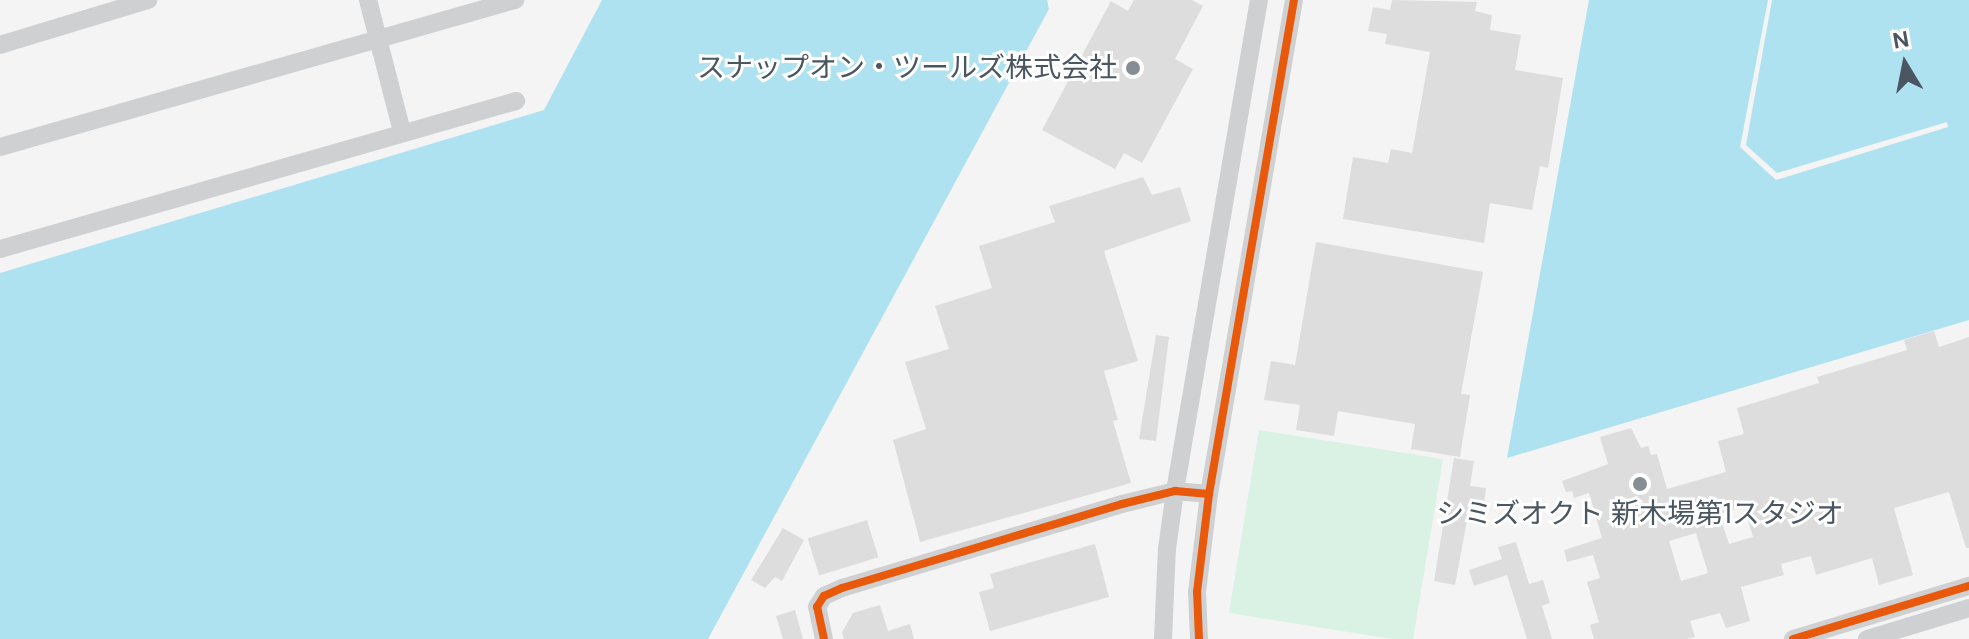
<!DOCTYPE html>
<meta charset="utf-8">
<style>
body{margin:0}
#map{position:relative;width:1969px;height:639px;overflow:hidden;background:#f4f4f4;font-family:"DM Sans","Noto Sans JP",sans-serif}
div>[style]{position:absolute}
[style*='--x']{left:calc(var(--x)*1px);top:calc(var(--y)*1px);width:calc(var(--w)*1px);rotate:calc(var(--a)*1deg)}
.green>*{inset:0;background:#d9f2e3}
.water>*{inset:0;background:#aee2f0}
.pier>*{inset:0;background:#f4f4f4}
.building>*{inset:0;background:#ddddde;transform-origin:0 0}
.minor>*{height:18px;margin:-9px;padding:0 9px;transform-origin:9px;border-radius:9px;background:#ced0d2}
.cycleway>*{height:8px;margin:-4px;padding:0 4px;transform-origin:4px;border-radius:4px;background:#e8590c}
.dots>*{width:22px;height:22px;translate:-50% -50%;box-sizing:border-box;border:4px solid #fff;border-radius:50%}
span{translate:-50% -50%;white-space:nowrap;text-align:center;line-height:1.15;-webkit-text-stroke:6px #fff;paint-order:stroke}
.poi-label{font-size:28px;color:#4a5661}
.right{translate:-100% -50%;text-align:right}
.north{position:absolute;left:1865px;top:24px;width:80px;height:80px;-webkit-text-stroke:6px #fff;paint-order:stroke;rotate:350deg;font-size:22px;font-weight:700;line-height:32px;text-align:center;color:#4a5661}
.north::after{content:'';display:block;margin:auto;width:28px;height:36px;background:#4a5661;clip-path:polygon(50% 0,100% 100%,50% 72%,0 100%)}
</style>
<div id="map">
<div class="green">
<i style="clip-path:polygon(1259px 430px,1443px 459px,1413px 639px,1392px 639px,1229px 613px)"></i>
</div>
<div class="water">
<i style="clip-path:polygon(602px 0,1047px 0,1049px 9px,708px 639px,0 639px,0 273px,544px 110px)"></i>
<i style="clip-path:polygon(1589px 0,1969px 0,1969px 320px,1507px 458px)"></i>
</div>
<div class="pier">
<i style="clip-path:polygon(1768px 0,1772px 0,1746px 145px,1777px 173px,1947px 122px,1948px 127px,1776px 180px,1740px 147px)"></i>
</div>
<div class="building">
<i style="clip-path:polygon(1134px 0,1192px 0,1203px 6px,1175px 59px,1193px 69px,1142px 163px,1124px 153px,1115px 169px,1042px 130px,1111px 1px,1128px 11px)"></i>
<i style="clip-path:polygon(1392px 0,1477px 2px,1475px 11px,1492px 15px,1490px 30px,1521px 35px,1515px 70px,1563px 78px,1548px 168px,1540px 166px,1532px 210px,1490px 203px,1484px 243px,1343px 219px,1353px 157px,1388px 163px,1391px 149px,1412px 153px,1430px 52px,1385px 44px,1387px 34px,1368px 31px,1373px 7px,1390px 10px)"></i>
<i style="clip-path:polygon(1143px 177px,1152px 195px,1180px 187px,1191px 221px,1104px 251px,1138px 361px,1104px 371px,1118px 420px,1113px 421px,1131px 483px,920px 542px,893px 440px,926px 429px,905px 362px,949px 349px,935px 306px,992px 288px,979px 246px,1055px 222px,1049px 206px)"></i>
<i style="clip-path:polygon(1316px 242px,1483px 272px,1461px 394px,1470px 395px,1460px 457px,1411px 449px,1415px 424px,1338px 411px,1334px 436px,1296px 430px,1300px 405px,1264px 400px,1271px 361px,1295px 365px)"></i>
<i style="clip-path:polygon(evenodd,1934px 331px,1939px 347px,1969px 337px,1969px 548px,1966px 548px,1949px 492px,1894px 508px,1913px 575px,1879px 585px,1872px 558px,1816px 575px,1811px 556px,1781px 564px,1784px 575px,1741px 587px,1750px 621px,1726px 628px,1720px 613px,1690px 621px,1695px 637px,1687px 639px,1594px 639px,1590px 625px,1599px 622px,1587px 582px,1600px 578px,1593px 555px,1567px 562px,1564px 550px,1602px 538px,1589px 493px,1574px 498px,1572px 491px,1566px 492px,1562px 481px,1608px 464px,1600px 437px,1631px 428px,1641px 448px,1648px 446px,1651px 455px,1657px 454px,1667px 489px,1726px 472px,1718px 441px,1744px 434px,1737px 408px,1819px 383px,1817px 377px,1907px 350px,1904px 340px,1934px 331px,1744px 507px,1753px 537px,1729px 544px,1719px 514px,1744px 507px,1934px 331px,1696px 533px,1708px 573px,1681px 581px,1669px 541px,1696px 533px)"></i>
<i style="clip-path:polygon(1156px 335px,1169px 337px,1156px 441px,1139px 439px)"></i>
<i style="clip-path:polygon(1454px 458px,1474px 461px,1470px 486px,1486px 488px,1483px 512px,1469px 510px,1455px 585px,1434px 581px)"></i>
<i style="left:867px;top:520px;width:39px;height:62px;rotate:73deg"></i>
<i style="clip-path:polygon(783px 528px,804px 540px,782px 581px,775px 577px,765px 588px,751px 580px)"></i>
<i style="clip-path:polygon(1516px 542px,1529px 584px,1543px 580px,1550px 603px,1542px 606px,1552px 639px,1527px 639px,1507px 575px,1474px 586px,1469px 570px,1502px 559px,1498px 547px)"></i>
<i style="clip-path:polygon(1095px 544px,1109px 597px,990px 631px,979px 592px,994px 588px,990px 574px)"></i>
<i style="clip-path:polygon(880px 605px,888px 631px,910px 624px,914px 639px,844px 639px,842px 632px,853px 613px)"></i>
<i style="clip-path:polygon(795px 610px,803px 639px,783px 639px,776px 616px)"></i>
</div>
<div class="minor">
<i style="--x:368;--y:0;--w:135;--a:75.5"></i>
<i style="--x:0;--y:45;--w:155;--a:-16.9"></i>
<i style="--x:0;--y:147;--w:536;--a:-15.93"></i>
<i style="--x:0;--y:249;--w:537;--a:-16"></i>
<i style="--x:824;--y:639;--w:33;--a:-102"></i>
<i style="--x:817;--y:607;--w:13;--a:-58"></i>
<i style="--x:824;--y:596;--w:20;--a:-24"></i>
<i style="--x:842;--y:588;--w:292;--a:-16.7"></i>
<i style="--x:1122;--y:504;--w:55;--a:-13.8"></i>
<i style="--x:1175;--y:491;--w:34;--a:5"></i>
<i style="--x:1163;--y:639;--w:90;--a:-87.5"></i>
<i style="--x:1167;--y:549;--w:59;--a:-82.1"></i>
<i style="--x:1175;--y:491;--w:498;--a:-80.3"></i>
<i style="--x:1199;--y:639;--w:47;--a:-92.4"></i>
<i style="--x:1197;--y:592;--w:99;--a:-83"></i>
<i style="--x:1209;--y:494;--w:501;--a:-80.24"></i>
<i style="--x:1793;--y:639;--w:184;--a:-16.8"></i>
<i style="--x:1867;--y:639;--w:107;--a:-16.9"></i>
</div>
<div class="cycleway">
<i style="--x:824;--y:639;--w:33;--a:-102"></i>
<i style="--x:817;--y:607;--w:13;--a:-58"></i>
<i style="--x:824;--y:596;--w:20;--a:-24"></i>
<i style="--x:842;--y:588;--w:292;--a:-16.7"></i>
<i style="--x:1122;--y:504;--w:55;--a:-13.8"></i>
<i style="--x:1175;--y:491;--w:34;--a:5"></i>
<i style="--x:1199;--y:639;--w:47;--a:-92.4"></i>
<i style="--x:1197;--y:592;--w:99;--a:-83"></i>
<i style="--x:1209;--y:494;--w:501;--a:-80.24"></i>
<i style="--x:1793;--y:639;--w:184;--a:-16.8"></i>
</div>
<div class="dots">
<i style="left:1133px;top:68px;background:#868d94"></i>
<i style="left:1640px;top:484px;background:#868d94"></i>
</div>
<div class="poi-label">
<span class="right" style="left:1117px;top:68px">スナップオン・ツールズ株式会社</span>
<span style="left:1640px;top:514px">シミズオクト 新木場第1スタジオ</span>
</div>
<div class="north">N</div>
</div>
